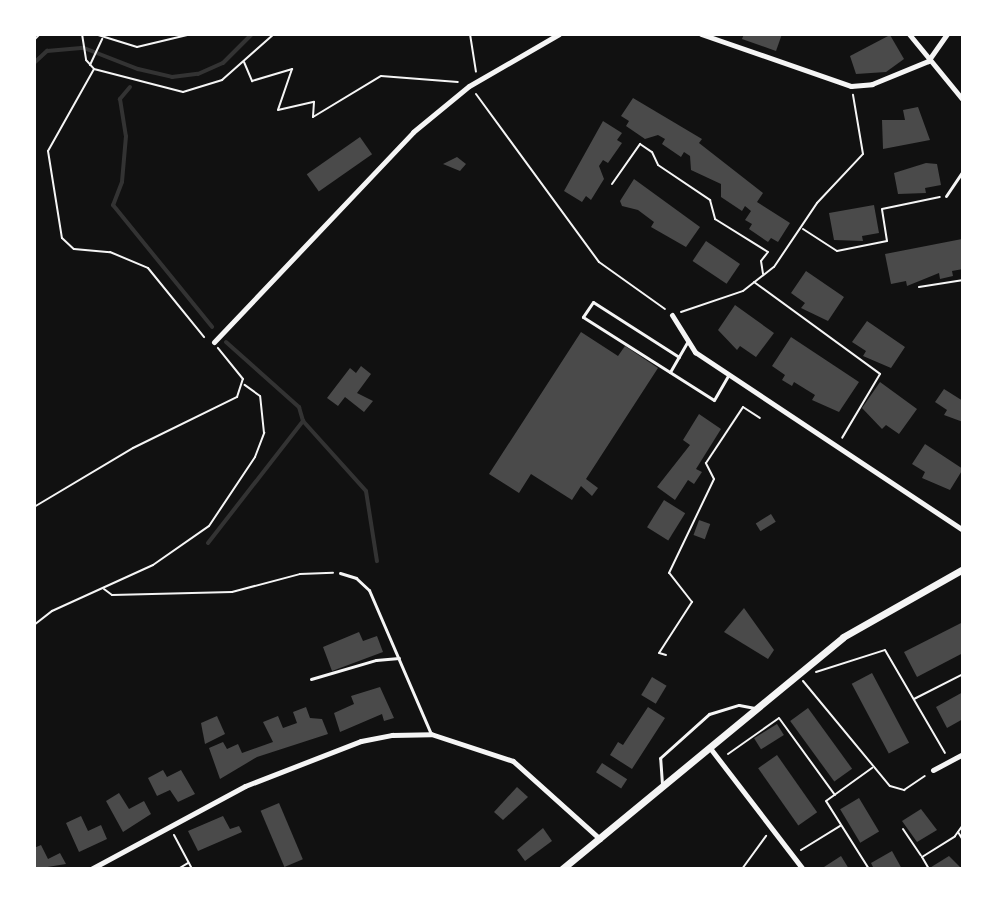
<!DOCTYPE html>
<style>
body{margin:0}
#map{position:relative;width:997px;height:903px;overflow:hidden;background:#111;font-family:"PT Sans",sans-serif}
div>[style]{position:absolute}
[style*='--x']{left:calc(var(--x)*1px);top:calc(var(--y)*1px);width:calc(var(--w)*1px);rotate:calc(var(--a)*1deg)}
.stream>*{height:4px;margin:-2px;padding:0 2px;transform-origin:2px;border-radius:2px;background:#333}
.building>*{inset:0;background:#4a4a4a;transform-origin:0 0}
.path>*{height:2px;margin:-1px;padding:0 1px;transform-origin:1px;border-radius:1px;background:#f5f5f5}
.service>*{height:3px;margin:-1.5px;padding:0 1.5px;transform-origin:1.5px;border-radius:1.5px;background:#f5f5f5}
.minor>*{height:5px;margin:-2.5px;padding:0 2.5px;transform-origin:2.5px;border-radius:2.5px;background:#f5f5f5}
.secondary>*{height:7px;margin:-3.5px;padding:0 3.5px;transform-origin:3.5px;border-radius:3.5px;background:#f5f5f5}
span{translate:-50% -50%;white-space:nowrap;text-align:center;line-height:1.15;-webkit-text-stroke:7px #fff;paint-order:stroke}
.frame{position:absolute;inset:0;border:36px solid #fff;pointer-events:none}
</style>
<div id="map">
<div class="stream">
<i style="--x:34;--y:63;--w:18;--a:-43"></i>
<i style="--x:47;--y:51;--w:37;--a:-5"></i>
<i style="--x:84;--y:48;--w:58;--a:21.3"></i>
<i style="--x:138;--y:69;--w:35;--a:13"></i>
<i style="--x:172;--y:77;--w:26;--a:-7"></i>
<i style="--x:198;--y:74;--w:27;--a:-24"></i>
<i style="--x:223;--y:63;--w:41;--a:-45"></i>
<i style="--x:130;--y:87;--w:16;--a:130"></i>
<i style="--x:120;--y:99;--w:37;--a:81"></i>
<i style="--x:126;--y:136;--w:46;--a:95"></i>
<i style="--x:122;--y:182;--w:25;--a:111"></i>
<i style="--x:113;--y:205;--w:157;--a:50.9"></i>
<i style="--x:226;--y:342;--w:98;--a:41.7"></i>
<i style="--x:299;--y:407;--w:15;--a:74"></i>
<i style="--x:303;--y:421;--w:94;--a:48"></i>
<i style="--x:366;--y:491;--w:71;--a:81.1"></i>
<i style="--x:208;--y:543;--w:155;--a:-52.1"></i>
</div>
<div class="building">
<i style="clip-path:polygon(744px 34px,782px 34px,776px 51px,742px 39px)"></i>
<i style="clip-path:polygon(890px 35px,904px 59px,886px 72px,856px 74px,850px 56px)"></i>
<i style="clip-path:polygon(633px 98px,702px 139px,699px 143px,763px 193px,757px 202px,790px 223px,778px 242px,771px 238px,768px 242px,749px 229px,752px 224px,745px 220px,751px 211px,745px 206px,742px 211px,721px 197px,721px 184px,691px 170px,690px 156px,684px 152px,681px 157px,662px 144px,665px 139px,658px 135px,645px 139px,626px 126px,629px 121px,621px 116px)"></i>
<i style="clip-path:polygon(918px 107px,930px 140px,883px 149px,882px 120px,905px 120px,903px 110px)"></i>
<i style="clip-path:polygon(603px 121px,622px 133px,617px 140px,622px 143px,608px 163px,603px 160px,599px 166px,604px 179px,591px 200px,586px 196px,582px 202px,564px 191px)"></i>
<i style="left:360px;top:137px;width:21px;height:65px;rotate:55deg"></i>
<i style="clip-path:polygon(457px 157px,466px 164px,460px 171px,443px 164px)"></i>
<i style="clip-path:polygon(926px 163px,937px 164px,941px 185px,925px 188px,926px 193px,898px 194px,894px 173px)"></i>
<i style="clip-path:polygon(634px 179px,700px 227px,686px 247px,651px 227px,654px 222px,638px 210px,622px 206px,620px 201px)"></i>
<i style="clip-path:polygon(874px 205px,879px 233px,862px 236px,863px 241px,834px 240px,829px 213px)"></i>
<i style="clip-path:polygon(962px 239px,963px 269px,952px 271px,953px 276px,940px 279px,939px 273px,907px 286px,906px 281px,891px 284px,885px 254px)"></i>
<i style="left:706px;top:241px;width:41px;height:24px;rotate:34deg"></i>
<i style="clip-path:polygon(806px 271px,844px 297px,828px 321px,801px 308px,805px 303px,791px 293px)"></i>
<i style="clip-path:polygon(735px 305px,774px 333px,756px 357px,740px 346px,737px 350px,718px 330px)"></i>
<i style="clip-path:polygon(867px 321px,905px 347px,891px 368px,863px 356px,866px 351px,852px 342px)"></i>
<i style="clip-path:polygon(581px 332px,618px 356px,625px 346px,658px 368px,586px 479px,598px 488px,592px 496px,581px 486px,572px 500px,531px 474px,519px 493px,489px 474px)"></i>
<i style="clip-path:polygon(791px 337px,859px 382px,839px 412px,812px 400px,815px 395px,794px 382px,792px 386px,782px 380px,785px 375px,772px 366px)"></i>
<i style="clip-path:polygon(361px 366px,371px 374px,357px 393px,373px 401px,364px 412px,345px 397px,338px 406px,327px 398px,350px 368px,356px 373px)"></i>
<i style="clip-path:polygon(880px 382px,917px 409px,899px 434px,886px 425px,882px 429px,862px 408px)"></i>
<i style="clip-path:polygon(944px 389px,963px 401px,963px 422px,944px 415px,947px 410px,935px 402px)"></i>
<i style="clip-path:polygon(699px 414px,721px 429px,696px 469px,702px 472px,694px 484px,688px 480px,675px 500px,657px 487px,690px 445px,683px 440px)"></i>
<i style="clip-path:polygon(925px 444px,963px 469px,950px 490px,922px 478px,925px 472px,912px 464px)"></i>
<i style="left:664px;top:500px;width:25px;height:32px;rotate:32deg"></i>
<i style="left:771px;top:514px;width:9px;height:18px;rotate:58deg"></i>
<i style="left:699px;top:520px;width:12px;height:16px;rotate:20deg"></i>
<i style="clip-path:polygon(744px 608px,774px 650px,768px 659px,724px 632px)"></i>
<i style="clip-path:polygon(963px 622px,963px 653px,917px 677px,904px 652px)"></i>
<i style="clip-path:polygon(359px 632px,363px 641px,377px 636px,383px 652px,332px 671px,323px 647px)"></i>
<i style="left:872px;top:673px;width:79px;height:23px;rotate:62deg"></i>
<i style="left:652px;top:677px;width:17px;height:21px;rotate:31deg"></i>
<i style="clip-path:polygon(380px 687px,394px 718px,384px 721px,382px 714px,340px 732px,334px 713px,354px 704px,351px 696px)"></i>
<i style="clip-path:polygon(963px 692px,963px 719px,947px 728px,936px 707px)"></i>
<i style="clip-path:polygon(306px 707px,310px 718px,322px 719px,328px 734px,257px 757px,220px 779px,209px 748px,223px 742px,227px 749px,238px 744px,242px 753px,273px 742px,263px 722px,278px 716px,283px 728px,297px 723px,293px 712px)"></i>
<i style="clip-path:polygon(648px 707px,665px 718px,632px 769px,610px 755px,618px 742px,623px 745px)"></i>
<i style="left:808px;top:708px;width:75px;height:22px;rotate:54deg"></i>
<i style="clip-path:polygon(217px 716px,225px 734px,205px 744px,201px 723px)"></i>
<i style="left:777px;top:724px;width:13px;height:27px;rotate:58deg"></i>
<i style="left:777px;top:755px;width:70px;height:23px;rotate:55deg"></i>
<i style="left:602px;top:763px;width:30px;height:11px;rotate:33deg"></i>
<i style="clip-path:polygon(163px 770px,167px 777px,181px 770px,195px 794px,178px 802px,170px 790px,157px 796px,148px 778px)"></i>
<i style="clip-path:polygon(517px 787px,528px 797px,503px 820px,494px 812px)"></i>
<i style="clip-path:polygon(119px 793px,129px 809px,144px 801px,151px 814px,123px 832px,106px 801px)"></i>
<i style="left:859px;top:798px;width:39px;height:22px;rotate:59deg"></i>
<i style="left:279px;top:803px;width:61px;height:20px;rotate:67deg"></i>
<i style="clip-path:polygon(921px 809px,937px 830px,917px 842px,902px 821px)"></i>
<i style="clip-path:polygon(81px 816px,88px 831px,101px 825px,107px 839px,79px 852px,66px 823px)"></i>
<i style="clip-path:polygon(223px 816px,230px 829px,239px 826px,242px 832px,198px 851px,188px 831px)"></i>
<i style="clip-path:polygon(543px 828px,552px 841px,525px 861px,517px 850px)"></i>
<i style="clip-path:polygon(41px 845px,48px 859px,60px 853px,66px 864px,35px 869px,34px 848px)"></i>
<i style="clip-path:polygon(892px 851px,902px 869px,874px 869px,871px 863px)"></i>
<i style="clip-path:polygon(841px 856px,849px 869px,825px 869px,824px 867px)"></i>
<i style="clip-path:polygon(949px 856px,962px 869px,928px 869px)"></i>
</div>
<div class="path">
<i style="--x:82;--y:34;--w:26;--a:81"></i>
<i style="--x:86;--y:60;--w:12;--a:48"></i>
<i style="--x:94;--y:69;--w:92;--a:14.5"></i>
<i style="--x:183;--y:92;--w:41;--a:-17.1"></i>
<i style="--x:222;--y:80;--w:69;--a:-41.5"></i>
<i style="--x:95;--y:34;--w:44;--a:17.2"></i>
<i style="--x:137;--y:47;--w:56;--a:-13.5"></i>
<i style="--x:470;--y:34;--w:38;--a:81"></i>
<i style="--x:34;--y:40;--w:8;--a:-45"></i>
<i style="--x:244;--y:62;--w:21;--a:67"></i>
<i style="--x:252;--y:81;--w:42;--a:-16.7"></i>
<i style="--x:292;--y:69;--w:43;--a:108.9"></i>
<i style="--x:278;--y:110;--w:37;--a:-13"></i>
<i style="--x:314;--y:102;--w:15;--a:94"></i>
<i style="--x:313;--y:117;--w:79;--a:-31.1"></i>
<i style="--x:381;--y:76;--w:77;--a:4.5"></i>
<i style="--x:90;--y:65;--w:29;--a:-65"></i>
<i style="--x:94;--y:69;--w:94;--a:119.3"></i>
<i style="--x:48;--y:151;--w:88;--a:80.9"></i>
<i style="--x:62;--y:238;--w:16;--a:43"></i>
<i style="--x:74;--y:249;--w:36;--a:5"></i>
<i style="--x:110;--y:252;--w:41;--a:22.8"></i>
<i style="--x:148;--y:268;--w:89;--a:50.9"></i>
<i style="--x:476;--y:94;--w:208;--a:53.8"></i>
<i style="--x:599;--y:262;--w:81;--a:35.5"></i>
<i style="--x:612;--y:184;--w:49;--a:-55"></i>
<i style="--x:640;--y:144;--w:14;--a:34"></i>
<i style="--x:652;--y:152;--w:14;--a:65"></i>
<i style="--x:658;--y:165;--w:63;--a:33.9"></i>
<i style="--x:710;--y:200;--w:20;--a:75"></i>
<i style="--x:715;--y:219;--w:62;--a:31.9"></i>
<i style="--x:768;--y:252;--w:11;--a:128"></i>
<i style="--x:761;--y:261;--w:13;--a:81"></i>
<i style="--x:803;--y:229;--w:40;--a:32.9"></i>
<i style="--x:837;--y:251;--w:51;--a:-11.3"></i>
<i style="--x:887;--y:241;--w:32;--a:-99"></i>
<i style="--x:882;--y:209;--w:59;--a:-11.7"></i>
<i style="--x:754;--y:282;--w:156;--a:36.1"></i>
<i style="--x:880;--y:374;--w:74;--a:120.7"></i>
<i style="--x:919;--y:287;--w:45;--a:-9"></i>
<i style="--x:681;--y:312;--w:65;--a:-18.7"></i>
<i style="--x:743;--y:291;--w:39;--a:-38"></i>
<i style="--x:774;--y:267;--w:77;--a:-56.1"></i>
<i style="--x:817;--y:203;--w:67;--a:-46.8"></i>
<i style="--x:863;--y:154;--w:60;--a:-99.6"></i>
<i style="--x:34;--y:507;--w:115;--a:-30.8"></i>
<i style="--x:133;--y:448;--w:116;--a:-26.1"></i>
<i style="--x:237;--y:397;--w:19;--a:-72"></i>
<i style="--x:243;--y:379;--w:40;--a:-129"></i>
<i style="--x:104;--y:589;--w:10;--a:37"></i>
<i style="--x:112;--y:595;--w:120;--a:-1.4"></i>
<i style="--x:232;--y:592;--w:70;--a:-14.8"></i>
<i style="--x:300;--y:574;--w:33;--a:-2"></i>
<i style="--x:34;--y:625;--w:23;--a:-38"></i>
<i style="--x:52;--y:611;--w:111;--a:-24.5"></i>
<i style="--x:153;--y:565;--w:68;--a:-34.9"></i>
<i style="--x:209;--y:526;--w:83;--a:-56.3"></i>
<i style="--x:255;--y:457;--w:26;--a:-69"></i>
<i style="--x:264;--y:433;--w:37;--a:-96"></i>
<i style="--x:260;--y:396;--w:19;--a:-144"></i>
<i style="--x:666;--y:655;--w:7;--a:-164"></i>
<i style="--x:659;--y:653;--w:61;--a:-57.1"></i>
<i style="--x:692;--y:602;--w:37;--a:-128"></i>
<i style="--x:669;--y:573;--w:104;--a:-64.4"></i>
<i style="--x:714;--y:479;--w:18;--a:-117"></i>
<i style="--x:706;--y:463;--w:67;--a:-56.5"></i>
<i style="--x:743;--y:407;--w:20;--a:33"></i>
<i style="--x:816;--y:672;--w:72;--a:-17.7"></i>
<i style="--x:885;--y:650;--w:119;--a:59.8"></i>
<i style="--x:803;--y:681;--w:136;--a:50.4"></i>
<i style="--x:890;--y:786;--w:15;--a:16"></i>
<i style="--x:904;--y:790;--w:25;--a:-34"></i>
<i style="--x:914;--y:699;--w:55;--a:-27"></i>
<i style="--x:728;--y:754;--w:62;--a:-35.2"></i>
<i style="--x:779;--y:718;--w:95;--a:54"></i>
<i style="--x:903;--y:829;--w:32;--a:56"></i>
<i style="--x:958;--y:832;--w:9;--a:58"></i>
<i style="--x:174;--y:835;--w:38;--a:62"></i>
<i style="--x:801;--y:850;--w:46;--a:-31.6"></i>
<i style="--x:178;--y:869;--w:12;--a:-31"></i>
<i style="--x:742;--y:869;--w:41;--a:-54"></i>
<i style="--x:869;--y:869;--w:80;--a:-122.3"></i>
<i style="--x:826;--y:801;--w:57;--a:-35.7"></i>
<i style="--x:929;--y:869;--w:14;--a:-120"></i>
<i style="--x:922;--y:857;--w:39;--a:-32"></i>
<i style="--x:955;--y:836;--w:14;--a:-54"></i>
</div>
<div class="service">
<i style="--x:946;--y:196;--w:30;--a:-56"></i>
<i style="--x:679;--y:357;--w:102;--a:-147.4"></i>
<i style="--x:593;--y:302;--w:18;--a:124"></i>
<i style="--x:583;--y:317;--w:155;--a:32.4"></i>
<i style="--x:714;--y:400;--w:30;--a:-60"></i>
<i style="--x:670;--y:372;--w:36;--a:-60"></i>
<i style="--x:340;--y:573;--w:17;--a:17"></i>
<i style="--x:356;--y:578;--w:18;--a:43"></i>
<i style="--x:369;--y:590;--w:157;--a:66.7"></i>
<i style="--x:311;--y:679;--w:68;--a:-16.3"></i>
<i style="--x:376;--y:660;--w:23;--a:-5"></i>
<i style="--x:662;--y:784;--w:26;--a:-94"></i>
<i style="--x:660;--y:758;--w:66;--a:-41.9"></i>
<i style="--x:709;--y:714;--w:31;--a:-17"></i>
<i style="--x:739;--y:705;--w:16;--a:11"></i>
</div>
<div class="minor">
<i style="--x:701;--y:34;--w:159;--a:19.1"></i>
<i style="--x:851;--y:86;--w:21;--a:-5"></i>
<i style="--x:872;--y:84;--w:61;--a:-22.3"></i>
<i style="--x:928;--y:61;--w:33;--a:-55"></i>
<i style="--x:909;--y:34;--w:85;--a:50.7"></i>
<i style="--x:672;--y:315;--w:44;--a:58.1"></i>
<i style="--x:695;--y:352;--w:322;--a:33.6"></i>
<i style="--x:214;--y:342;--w:289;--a:-46.5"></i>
<i style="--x:413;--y:132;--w:72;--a:-39.4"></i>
<i style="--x:469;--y:86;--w:104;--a:-30"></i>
<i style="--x:710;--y:748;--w:153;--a:52.5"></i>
<i style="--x:933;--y:770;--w:34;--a:-28"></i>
<i style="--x:91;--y:869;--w:175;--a:-28.3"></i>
<i style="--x:245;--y:786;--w:124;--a:-21.2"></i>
<i style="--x:361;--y:741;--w:32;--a:-11"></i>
<i style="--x:392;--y:735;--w:39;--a:-1"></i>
<i style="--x:431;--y:734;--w:86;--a:18.2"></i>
<i style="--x:513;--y:761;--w:117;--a:41.9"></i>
</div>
<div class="secondary">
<i style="--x:562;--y:869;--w:364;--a:-39.5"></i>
<i style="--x:843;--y:637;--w:138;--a:-29.5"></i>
</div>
<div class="frame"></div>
</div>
